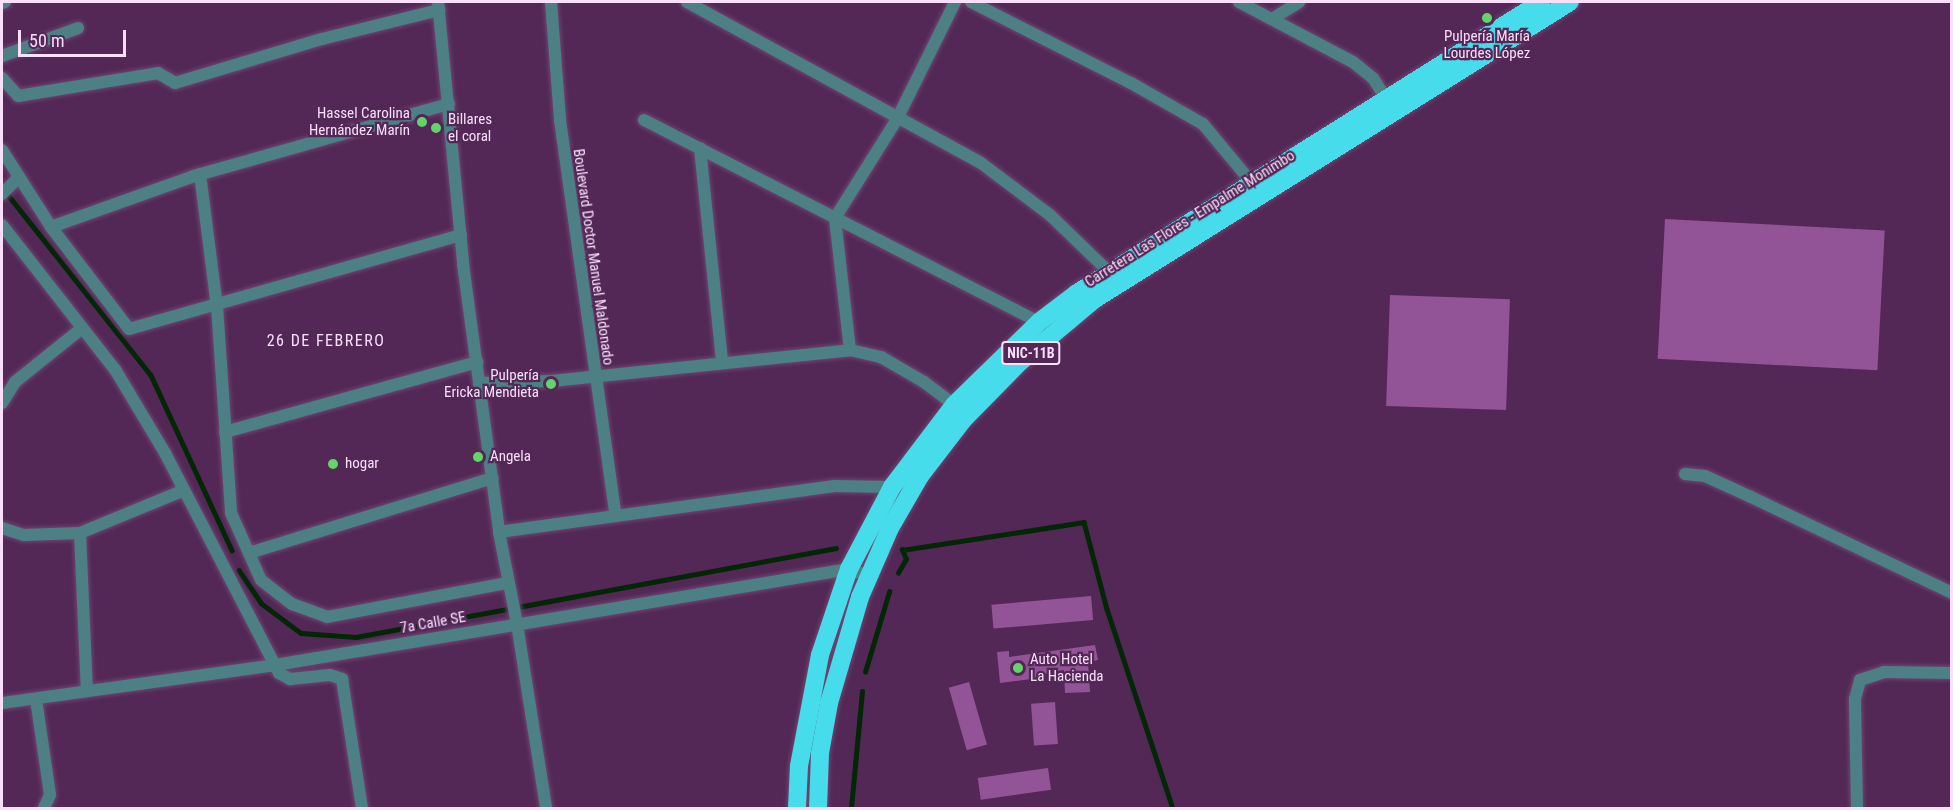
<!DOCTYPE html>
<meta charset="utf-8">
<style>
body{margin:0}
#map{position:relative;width:1953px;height:810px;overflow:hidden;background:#532856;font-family:"Roboto Condensed",sans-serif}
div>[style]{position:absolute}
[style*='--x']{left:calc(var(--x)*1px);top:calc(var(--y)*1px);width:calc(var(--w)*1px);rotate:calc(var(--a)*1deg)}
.stream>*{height:4.5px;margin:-2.25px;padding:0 2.25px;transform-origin:2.25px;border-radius:2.25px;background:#012705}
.building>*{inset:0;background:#925497;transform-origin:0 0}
.roads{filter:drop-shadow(0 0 2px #6e4570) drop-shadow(0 0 2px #6e4570)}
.street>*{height:12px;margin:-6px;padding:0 6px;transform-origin:6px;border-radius:6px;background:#4c8085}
.highway>*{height:18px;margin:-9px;padding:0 9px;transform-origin:9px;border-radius:9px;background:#47dceb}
.dots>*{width:16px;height:16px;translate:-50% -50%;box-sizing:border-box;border:3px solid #532856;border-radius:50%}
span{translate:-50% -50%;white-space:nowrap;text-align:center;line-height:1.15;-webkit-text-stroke:4.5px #532856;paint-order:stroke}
.shield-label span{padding:2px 4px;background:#532856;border:2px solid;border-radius:4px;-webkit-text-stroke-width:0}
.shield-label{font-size:14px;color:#fadffb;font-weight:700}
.poi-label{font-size:15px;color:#fadffb}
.right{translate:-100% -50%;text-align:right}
.left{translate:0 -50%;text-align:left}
.street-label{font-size:15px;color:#fadffb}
.neighbourhood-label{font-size:16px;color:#fadffb;letter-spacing:1.5px}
.frame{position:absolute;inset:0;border:3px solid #fadffb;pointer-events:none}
.scale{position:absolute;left:18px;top:30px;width:108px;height:27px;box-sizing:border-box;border:3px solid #fadffb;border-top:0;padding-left:8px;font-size:18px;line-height:21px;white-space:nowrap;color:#fadffb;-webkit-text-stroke:4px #532856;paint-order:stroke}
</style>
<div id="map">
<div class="stream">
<i style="--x:5;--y:191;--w:235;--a:51.6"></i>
<i style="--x:151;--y:375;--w:193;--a:65.2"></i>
<i style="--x:239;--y:570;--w:40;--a:56"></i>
<i style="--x:261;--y:603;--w:50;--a:36.9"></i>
<i style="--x:301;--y:633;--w:55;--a:4.2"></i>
<i style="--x:356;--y:637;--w:488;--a:-10.5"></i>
<i style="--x:898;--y:573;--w:16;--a:-60"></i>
<i style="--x:906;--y:559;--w:10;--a:-114"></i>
<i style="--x:902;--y:550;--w:184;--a:-8.7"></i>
<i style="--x:1084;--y:522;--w:90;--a:75.2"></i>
<i style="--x:1107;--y:609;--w:210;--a:71.7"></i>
<i style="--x:865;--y:672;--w:84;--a:-73.3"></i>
<i style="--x:851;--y:808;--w:117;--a:-84.6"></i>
</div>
<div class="building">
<i style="left:1665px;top:219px;width:220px;height:140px;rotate:3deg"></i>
<i style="left:1390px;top:295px;width:120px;height:111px;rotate:2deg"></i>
<i style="left:1091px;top:596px;width:24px;height:100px;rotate:85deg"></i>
<i style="clip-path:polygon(1095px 645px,1098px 660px,1088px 662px,1090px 692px,1065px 693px,1064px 670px,1039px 675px,1039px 678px,1000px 683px,997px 652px,1009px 651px,1009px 657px)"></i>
<i style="left:969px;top:682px;width:65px;height:21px;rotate:74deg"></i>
<i style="left:1055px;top:702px;width:42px;height:24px;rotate:86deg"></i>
<i style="left:1048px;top:768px;width:22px;height:71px;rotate:82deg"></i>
</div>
<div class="roads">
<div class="street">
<i style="--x:438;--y:2;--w:263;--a:84.5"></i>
<i style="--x:463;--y:264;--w:270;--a:82.3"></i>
<i style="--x:499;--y:532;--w:94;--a:78.9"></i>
<i style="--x:517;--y:624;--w:186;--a:81"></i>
<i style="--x:551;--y:2;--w:118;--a:85.6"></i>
<i style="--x:560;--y:120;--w:400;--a:82"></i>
<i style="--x:687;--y:2;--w:335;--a:28.7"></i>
<i style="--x:981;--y:163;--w:86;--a:37"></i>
<i style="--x:1050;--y:215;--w:82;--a:44"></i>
<i style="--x:971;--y:2;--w:179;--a:26.9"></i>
<i style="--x:1131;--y:83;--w:83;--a:29.7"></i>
<i style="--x:1203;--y:124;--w:85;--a:50.3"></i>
<i style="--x:1239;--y:2;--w:129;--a:27.8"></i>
<i style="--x:1353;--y:62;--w:26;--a:39"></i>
<i style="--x:1373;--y:78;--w:22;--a:58"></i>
<i style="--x:2;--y:3;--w:3;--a:-18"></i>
<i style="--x:1272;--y:19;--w:32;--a:-32"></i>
<i style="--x:2;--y:56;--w:81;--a:-20.2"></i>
<i style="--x:2;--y:78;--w:24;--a:48"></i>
<i style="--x:18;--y:96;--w:142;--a:-9.3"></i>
<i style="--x:158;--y:73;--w:20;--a:30"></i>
<i style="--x:175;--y:83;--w:153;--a:-16.7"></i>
<i style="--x:322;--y:39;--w:121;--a:-13.9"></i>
<i style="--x:644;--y:120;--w:444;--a:27.1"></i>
<i style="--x:700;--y:148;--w:215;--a:84.1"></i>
<i style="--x:2;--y:150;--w:91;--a:57.5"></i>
<i style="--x:51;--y:227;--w:128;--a:52.6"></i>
<i style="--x:129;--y:329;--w:345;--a:-15.8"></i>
<i style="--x:200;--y:174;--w:133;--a:82.7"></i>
<i style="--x:217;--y:306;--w:207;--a:86.1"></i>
<i style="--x:231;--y:513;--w:73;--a:65.9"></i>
<i style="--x:261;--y:580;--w:39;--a:38"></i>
<i style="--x:292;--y:604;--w:37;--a:20"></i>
<i style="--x:327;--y:617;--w:183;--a:-10.7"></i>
<i style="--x:2;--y:194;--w:24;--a:-45"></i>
<i style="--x:2;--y:225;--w:185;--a:52"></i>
<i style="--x:116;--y:371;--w:96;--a:59.1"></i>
<i style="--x:165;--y:453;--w:248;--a:62.6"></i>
<i style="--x:279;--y:673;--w:13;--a:29"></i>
<i style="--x:290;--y:679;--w:40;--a:-5.7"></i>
<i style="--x:330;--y:675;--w:13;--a:18"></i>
<i style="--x:342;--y:679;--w:131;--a:81.2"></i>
<i style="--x:51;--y:227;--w:152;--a:-19.6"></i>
<i style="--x:194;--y:176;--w:265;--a:-15.8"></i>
<i style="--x:850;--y:350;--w:133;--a:-96.5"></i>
<i style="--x:835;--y:218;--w:117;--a:-57.9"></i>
<i style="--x:897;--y:119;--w:131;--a:-63.6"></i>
<i style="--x:480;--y:383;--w:72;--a:-1.6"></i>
<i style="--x:552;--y:381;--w:300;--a:-5.9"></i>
<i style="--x:850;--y:350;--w:32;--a:13"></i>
<i style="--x:881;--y:357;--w:50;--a:30.2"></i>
<i style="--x:924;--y:382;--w:38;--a:37"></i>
<i style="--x:2;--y:403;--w:25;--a:-58"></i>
<i style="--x:15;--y:382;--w:85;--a:-38.8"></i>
<i style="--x:225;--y:432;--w:262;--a:-15.5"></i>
<i style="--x:1685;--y:474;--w:20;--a:6"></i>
<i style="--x:1705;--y:476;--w:51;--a:24.5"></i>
<i style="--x:1751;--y:497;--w:223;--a:25.5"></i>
<i style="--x:2;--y:528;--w:23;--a:18"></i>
<i style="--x:24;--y:535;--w:56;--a:-2"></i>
<i style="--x:80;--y:533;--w:110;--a:-22.4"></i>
<i style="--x:499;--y:532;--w:337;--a:-7.8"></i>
<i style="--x:833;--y:486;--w:59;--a:1"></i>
<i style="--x:80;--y:533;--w:158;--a:87.5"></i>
<i style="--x:249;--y:553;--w:255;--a:-17.1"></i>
<i style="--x:36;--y:699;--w:97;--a:81.7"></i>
<i style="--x:50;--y:795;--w:14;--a:115"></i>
<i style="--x:2;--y:703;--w:276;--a:-7.9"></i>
<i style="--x:275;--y:665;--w:582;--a:-9.49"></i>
<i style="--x:849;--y:569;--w:20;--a:20"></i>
<i style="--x:1857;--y:808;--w:109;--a:-91.1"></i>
<i style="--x:1855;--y:699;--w:20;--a:-75"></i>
<i style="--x:1860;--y:680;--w:25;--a:-18"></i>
<i style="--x:1884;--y:672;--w:68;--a:0.8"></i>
</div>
<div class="highway">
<i style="--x:797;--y:808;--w:42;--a:-87.3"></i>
<i style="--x:799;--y:766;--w:113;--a:-79.3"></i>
<i style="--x:820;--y:655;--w:91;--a:-71.4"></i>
<i style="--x:849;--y:569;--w:93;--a:-62.3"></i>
<i style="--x:892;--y:487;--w:103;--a:-52.9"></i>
<i style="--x:954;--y:405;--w:119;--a:-44.3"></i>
<i style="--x:1039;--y:322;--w:48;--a:-37.3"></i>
<i style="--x:1077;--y:293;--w:548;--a:-32.09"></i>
<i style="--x:818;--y:808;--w:55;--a:-87.9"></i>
<i style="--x:820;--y:753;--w:51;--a:-79.8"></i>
<i style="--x:829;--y:703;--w:110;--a:-73.7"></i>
<i style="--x:860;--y:597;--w:75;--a:-66.5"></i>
<i style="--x:890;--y:528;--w:60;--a:-60"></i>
<i style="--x:920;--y:476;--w:71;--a:-52.5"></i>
<i style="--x:963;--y:420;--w:83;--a:-45.5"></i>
<i style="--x:1021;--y:361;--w:97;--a:-40"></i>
<i style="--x:1095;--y:299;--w:560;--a:-32.02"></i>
</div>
</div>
<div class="dots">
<i style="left:1487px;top:18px;background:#63d469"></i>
<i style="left:422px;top:122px;background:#63d469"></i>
<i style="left:436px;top:128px;background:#63d469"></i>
<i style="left:551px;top:384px;background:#63d469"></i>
<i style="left:478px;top:457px;background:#63d469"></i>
<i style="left:333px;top:464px;background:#63d469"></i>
<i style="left:1018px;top:668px;background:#63d469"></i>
</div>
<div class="shield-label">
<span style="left:1031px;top:353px">NIC-11B</span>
</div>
<div class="poi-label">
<span style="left:1487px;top:45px">Pulpería María<br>Lourdes López</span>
<span class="right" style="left:410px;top:122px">Hassel Carolina<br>Hernández Marín</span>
<span class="left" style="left:448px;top:128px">Billares<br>el coral</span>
<span class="right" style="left:539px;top:384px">Pulpería<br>Ericka Mendieta</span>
<span class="left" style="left:490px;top:457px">Angela</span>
<span class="left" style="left:345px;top:464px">hogar</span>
<span class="left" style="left:1030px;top:668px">Auto Hotel<br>La Hacienda</span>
</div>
<div class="street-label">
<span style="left:1190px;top:219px;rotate:-32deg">Carretera Las Flores - Empalme Monimbo</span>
<span style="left:593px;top:257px;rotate:82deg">Boulevard Doctor Manuel Maldonado</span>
<span style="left:433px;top:623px;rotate:-10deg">7a Calle SE</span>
</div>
<div class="neighbourhood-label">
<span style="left:326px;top:341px">26 DE FEBRERO</span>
</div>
<div class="frame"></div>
<div class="scale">50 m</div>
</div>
